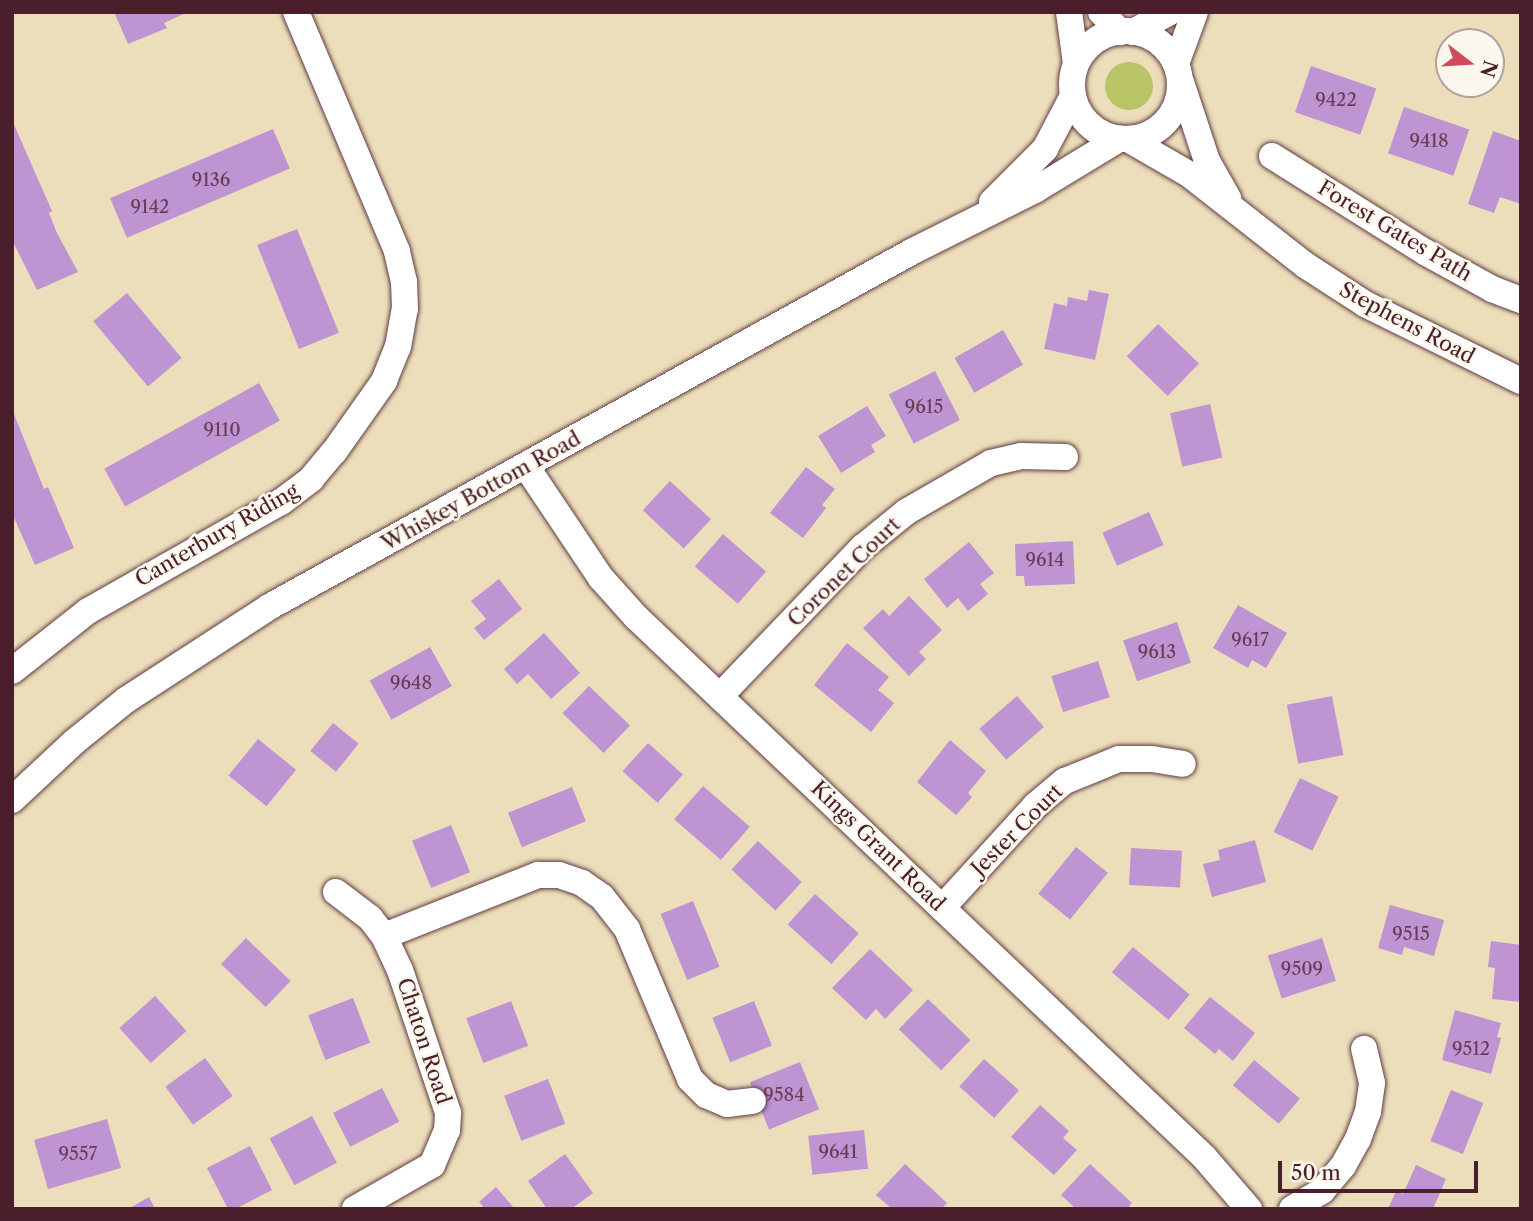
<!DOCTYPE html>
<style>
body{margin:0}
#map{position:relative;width:1533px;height:1221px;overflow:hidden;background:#ecdebb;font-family:"Libre Caslon Text",serif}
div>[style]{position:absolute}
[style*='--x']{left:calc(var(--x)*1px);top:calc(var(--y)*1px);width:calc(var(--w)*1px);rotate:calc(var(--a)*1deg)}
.green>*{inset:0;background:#b8c465}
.round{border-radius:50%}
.building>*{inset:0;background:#be94d2;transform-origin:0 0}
.roads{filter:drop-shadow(0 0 2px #623c41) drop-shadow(0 0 2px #623c41)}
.minor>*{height:26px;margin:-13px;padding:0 13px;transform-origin:13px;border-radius:13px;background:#fff}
.minor>.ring{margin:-13px;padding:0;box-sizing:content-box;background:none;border:26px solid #fff;border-radius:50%}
span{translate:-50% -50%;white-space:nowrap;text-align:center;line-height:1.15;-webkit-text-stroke:5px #fbf7ec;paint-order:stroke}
.number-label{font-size:18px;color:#673c55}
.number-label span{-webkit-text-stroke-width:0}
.street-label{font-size:21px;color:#4a1f2b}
.frame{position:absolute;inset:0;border:14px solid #4a1f2b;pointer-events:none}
.north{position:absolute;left:1435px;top:28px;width:70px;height:70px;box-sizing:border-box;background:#fbf7ec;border:2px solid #b4a19f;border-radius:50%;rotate:107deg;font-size:19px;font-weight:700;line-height:28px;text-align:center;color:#4a1f2b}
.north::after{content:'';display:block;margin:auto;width:24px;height:32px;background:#d1495b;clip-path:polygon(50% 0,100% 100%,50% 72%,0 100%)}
.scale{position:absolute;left:1278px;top:1161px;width:200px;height:32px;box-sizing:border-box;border:4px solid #4a1f2b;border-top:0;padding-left:9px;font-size:21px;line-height:24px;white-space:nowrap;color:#4a1f2b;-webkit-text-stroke:5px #fbf7ec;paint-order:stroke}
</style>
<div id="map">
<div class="green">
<i class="round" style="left:1105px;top:62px;width:48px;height:48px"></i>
</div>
<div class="building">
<i style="clip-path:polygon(114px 12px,188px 12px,164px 23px,167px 28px,128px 44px)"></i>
<i style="left:1311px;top:66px;width:69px;height:49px;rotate:19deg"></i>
<i style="left:1404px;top:107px;width:69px;height:49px;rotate:19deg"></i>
<i style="clip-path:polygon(12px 120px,52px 211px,49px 213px,57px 233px,78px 272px,37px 290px,12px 240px)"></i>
<i style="left:273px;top:129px;width:43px;height:177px;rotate:67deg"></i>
<i style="clip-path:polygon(1493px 131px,1521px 141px,1521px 204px,1500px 197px,1494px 213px,1468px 204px)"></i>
<i style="left:297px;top:229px;width:112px;height:43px;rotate:68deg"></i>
<i style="clip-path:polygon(1089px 290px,1109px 294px,1095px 360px,1044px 349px,1054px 303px,1067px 306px,1068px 297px,1087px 301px)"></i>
<i style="left:127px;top:293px;width:85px;height:44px;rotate:50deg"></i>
<i style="left:1158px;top:324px;width:57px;height:45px;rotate:44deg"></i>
<i style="left:1003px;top:330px;width:40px;height:56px;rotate:60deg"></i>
<i style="left:935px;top:371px;width:55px;height:52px;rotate:63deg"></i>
<i style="left:259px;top:383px;width:43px;height:177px;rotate:61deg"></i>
<i style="left:1210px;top:404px;width:55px;height:41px;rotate:77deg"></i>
<i style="clip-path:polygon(867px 406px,886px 436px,871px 445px,875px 452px,841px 473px,818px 436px)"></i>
<i style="clip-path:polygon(12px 409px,44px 489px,48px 487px,74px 548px,35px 565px,12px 513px)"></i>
<i style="clip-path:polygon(806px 467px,835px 489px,822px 505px,826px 508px,803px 538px,770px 513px)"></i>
<i style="left:670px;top:481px;width:56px;height:40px;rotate:43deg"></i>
<i style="left:1149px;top:512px;width:36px;height:51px;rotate:66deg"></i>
<i style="left:723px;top:534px;width:57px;height:43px;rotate:41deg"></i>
<i style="clip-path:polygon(1073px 541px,1075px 584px,1025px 586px,1024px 576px,1016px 576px,1015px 544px)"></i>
<i style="clip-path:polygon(969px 542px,994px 573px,980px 584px,988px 594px,968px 611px,958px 598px,947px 608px,924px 579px)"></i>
<i style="clip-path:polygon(499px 579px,522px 609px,484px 640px,474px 628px,486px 619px,471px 601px)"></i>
<i style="clip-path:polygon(909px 596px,942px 630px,919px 652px,926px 659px,909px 676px,863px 628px,883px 609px,889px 616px)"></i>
<i style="clip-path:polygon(1238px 605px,1287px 633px,1266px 668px,1252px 660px,1248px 668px,1213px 648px)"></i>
<i style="left:1177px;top:622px;width:43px;height:57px;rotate:71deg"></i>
<i style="clip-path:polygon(544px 633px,580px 673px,551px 699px,528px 674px,517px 684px,504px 669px)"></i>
<i style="clip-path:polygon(847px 643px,889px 677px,878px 690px,894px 703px,871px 732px,814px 685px)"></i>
<i style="left:430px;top:647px;width:45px;height:69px;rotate:61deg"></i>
<i style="left:1098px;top:661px;width:38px;height:49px;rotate:72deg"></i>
<i style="left:589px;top:686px;width:57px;height:38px;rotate:44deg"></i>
<i style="left:1017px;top:696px;width:41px;height:50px;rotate:49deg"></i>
<i style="left:1332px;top:696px;width:60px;height:46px;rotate:79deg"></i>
<i style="left:333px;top:723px;width:33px;height:36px;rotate:39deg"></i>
<i style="left:258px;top:739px;width:49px;height:47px;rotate:39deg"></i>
<i style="clip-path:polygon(950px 740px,986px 771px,968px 793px,972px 797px,956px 815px,917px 782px)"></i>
<i style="left:648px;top:743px;width:47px;height:38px;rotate:42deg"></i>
<i style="left:1300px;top:778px;width:43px;height:60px;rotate:26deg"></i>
<i style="left:703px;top:786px;width:62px;height:44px;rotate:41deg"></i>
<i style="left:572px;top:787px;width:37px;height:69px;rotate:68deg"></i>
<i style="left:451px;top:825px;width:51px;height:42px;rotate:68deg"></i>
<i style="clip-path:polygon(1255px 840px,1266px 882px,1212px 897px,1203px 864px,1220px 860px,1218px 850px)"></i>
<i style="left:758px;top:841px;width:60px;height:39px;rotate:43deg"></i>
<i style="left:1076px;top:847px;width:41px;height:60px;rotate:39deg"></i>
<i style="left:1131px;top:848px;width:51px;height:37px;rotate:3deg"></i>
<i style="left:815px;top:894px;width:59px;height:41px;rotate:42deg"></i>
<i style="left:693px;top:901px;width:71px;height:35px;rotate:68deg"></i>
<i style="clip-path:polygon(1390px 905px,1444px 920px,1434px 956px,1404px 947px,1402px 955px,1378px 948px)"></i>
<i style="left:246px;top:938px;width:62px;height:36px;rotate:44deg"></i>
<i style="left:1322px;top:938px;width:45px;height:57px;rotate:72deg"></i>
<i style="clip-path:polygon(1491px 941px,1521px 945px,1521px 1002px,1492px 999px,1495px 968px,1488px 967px)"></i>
<i style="left:1133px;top:947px;width:74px;height:33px;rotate:40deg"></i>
<i style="clip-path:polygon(870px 949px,913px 990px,885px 1019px,876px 1009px,866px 1020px,832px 988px)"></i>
<i style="left:155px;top:996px;width:47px;height:48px;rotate:48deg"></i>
<i style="clip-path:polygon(1210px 997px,1255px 1033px,1233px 1061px,1219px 1049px,1215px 1054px,1184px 1028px)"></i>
<i style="left:353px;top:998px;width:48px;height:48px;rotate:69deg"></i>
<i style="left:928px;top:999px;width:59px;height:42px;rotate:44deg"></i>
<i style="left:511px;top:1001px;width:48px;height:48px;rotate:69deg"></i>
<i style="left:754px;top:1001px;width:48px;height:45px;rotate:68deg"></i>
<i style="clip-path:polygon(1455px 1010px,1501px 1023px,1497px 1037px,1501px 1038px,1491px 1074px,1442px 1060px)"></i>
<i style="left:205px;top:1058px;width:47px;height:49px;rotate:54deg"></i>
<i style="left:984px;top:1059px;width:47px;height:37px;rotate:42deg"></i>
<i style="left:1254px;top:1060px;width:60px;height:33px;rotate:40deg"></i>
<i style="left:800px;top:1062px;width:51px;height:54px;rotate:68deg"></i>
<i style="left:548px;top:1079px;width:48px;height:47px;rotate:69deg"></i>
<i style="left:382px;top:1088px;width:38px;height:55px;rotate:63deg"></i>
<i style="left:1451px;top:1090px;width:35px;height:55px;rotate:22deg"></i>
<i style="clip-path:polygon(1040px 1105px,1069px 1131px,1063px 1138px,1077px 1150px,1054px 1175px,1011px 1137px)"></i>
<i style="left:312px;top:1116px;width:53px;height:48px;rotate:62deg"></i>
<i style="left:107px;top:1119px;width:51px;height:76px;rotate:74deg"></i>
<i style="left:864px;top:1130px;width:39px;height:56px;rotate:84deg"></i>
<i style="clip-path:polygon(250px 1146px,272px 1190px,235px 1209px,228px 1209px,207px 1168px)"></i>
<i style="clip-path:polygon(565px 1154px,593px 1193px,571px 1209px,547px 1209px,528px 1181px)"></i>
<i style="clip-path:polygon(905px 1164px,947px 1203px,941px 1209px,892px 1209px,876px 1195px)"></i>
<i style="clip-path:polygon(1090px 1164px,1132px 1203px,1127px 1209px,1076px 1209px,1061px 1195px)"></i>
<i style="clip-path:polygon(1416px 1165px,1446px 1179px,1433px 1209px,1388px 1209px,1396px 1191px,1403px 1194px)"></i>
<i style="clip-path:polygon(496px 1187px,515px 1209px,480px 1209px,483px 1206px,479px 1202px)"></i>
<i style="clip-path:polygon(149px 1197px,155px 1209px,128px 1209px)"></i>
</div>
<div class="roads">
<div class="minor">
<i style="--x:1069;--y:12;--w:52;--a:82.3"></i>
<i style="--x:1101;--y:12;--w:28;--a:46"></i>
<i class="ring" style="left:1072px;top:31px;width:82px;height:82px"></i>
<i style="--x:1133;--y:32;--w:42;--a:-28.4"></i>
<i style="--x:1176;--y:64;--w:55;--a:-69.9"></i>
<i style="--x:1181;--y:82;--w:83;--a:71.8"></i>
<i style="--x:1207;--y:161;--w:43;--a:60.4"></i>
<i style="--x:1128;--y:139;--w:72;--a:30.1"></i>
<i style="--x:1190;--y:175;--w:146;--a:38"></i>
<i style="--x:1305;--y:265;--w:72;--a:33"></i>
<i style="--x:1365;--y:304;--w:174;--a:26.3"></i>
<i style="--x:1272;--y:156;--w:181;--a:32.1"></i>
<i style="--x:1425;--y:252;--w:77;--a:28.9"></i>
<i style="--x:1492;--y:289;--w:31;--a:21"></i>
<i style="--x:992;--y:202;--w:75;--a:-45"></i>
<i style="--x:1045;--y:149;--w:60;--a:-62.2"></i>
<i style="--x:526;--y:466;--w:135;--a:56.2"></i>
<i style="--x:601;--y:578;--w:52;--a:48.1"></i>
<i style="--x:636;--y:617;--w:784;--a:43.55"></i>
<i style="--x:1204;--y:1157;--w:69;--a:49.1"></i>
<i style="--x:12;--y:671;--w:97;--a:-38.3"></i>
<i style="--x:88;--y:611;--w:222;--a:-29.5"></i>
<i style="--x:281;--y:502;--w:38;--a:-37"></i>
<i style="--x:311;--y:479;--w:35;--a:-50"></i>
<i style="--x:334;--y:452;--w:87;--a:-54.8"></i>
<i style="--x:384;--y:381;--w:37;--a:-68"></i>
<i style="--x:398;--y:347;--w:39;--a:-80"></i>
<i style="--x:405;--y:309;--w:27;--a:-92"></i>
<i style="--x:404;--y:282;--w:32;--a:-103"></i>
<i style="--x:397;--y:251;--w:259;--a:-112.9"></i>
<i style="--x:720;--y:696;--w:207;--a:-46.2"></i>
<i style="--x:863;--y:547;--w:55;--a:-39.1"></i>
<i style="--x:906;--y:512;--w:98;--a:-30"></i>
<i style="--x:991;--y:463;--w:31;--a:-13"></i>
<i style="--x:1021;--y:456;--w:44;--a:1.3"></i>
<i style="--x:12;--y:800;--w:85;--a:-43.1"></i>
<i style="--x:74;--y:742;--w:67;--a:-38.9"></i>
<i style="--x:126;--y:700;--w:171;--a:-33"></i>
<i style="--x:269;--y:607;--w:736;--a:-28.93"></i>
<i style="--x:913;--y:251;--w:136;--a:-26.6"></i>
<i style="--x:1035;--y:190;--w:98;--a:-31.3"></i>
<i style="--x:336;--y:892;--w:43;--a:37.4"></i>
<i style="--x:370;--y:918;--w:23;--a:52"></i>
<i style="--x:384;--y:936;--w:38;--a:65"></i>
<i style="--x:400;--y:970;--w:151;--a:71.4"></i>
<i style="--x:448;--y:1113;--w:17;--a:93"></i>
<i style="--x:447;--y:1130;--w:38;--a:113"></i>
<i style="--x:432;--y:1165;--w:89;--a:150.3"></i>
<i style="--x:942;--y:908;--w:139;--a:-47.6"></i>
<i style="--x:1036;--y:805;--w:38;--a:-40"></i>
<i style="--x:1065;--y:781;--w:58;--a:-22.2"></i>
<i style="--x:1119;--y:759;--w:33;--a:0"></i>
<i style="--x:1152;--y:759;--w:31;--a:9"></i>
<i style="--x:384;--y:936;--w:166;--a:-21.6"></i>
<i style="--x:538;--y:875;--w:21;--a:0"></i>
<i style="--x:559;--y:875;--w:24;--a:19"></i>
<i style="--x:582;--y:883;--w:24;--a:35"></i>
<i style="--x:602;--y:897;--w:41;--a:52"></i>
<i style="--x:627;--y:929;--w:163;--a:67.2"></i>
<i style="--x:690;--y:1079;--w:23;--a:45"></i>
<i style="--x:706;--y:1095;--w:23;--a:23"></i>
<i style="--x:727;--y:1104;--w:26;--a:-7"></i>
<i style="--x:1292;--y:1209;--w:35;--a:-31"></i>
<i style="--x:1322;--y:1191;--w:33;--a:-50"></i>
<i style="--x:1343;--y:1166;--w:31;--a:-61"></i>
<i style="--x:1358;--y:1139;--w:29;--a:-70"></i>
<i style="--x:1368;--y:1112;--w:29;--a:-82"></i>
<i style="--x:1372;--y:1083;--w:35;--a:-103"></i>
</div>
</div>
<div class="number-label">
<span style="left:1336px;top:100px">9422</span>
<span style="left:1429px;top:141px">9418</span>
<span style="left:211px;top:180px">9136</span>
<span style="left:150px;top:207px">9142</span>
<span style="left:924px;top:407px">9615</span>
<span style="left:222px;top:430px">9110</span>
<span style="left:1045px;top:560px">9614</span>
<span style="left:1250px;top:640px">9617</span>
<span style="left:1157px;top:652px">9613</span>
<span style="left:411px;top:683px">9648</span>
<span style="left:1411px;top:934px">9515</span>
<span style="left:1302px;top:969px">9509</span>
<span style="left:1471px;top:1049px">9512</span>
<span style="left:784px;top:1095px">9584</span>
<span style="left:838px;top:1152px">9641</span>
<span style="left:78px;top:1154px">9557</span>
</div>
<div class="street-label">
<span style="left:1395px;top:231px;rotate:31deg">Forest Gates Path</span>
<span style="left:1407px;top:323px;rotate:28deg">Stephens Road</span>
<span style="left:481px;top:491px;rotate:-29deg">Whiskey Bottom Road</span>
<span style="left:217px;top:535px;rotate:-30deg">Canterbury Riding</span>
<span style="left:844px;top:572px;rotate:-44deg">Coronet Court</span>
<span style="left:1017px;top:830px;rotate:-45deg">Jester Court</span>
<span style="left:878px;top:846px;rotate:44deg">Kings Grant Road</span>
<span style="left:424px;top:1041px;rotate:72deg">Chaton Road</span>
</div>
<div class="frame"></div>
<div class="north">N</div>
<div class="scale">50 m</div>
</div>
